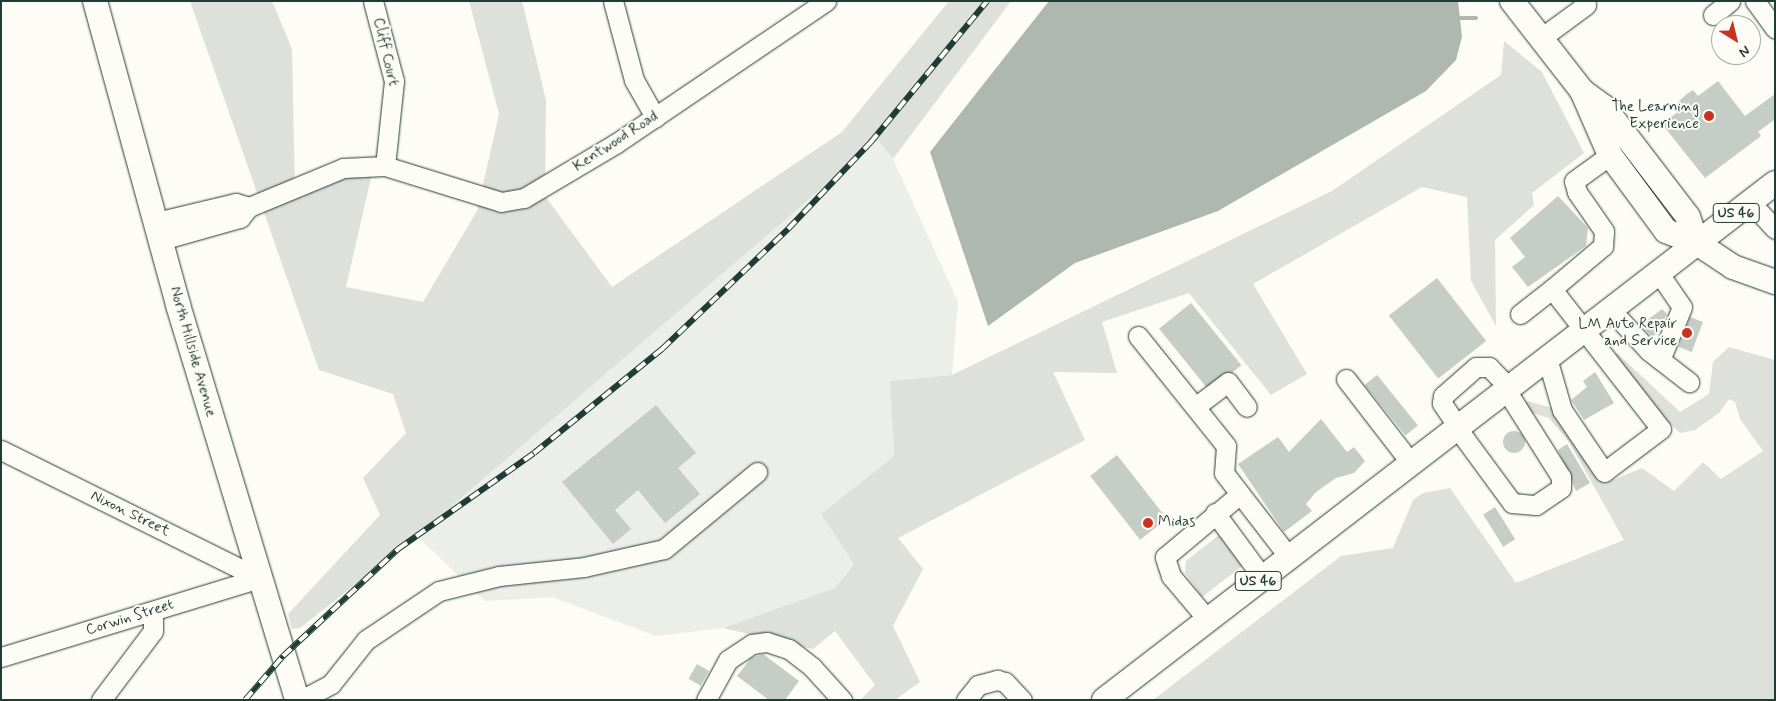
<!DOCTYPE html>
<style>
body{margin:0}
#map{position:relative;width:1776px;height:701px;overflow:hidden;background:#fdfcf7;font-family:Mynerve,sans-serif}
div>[style]{position:absolute}
[style*='--x']{left:calc(var(--x)*1px);top:calc(var(--y)*1px);width:calc(var(--w)*1px);rotate:calc(var(--a)*1deg)}
.built>*{inset:0;background:#eceee9}
.green>*{inset:0;background:#dde0db}
.water>*{inset:0;background:#aeb8b1}
.stream>*{height:4.5px;margin:-2.25px;padding:0 2.25px;transform-origin:2.25px;border-radius:2.25px;background:#aeb8b1}
.building>*{inset:0;background:#c6cdc7;transform-origin:0 0}
.round{border-radius:50%}
.roads{filter:drop-shadow(0 0 1px #1f3d34) drop-shadow(0 0 1px #1f3d34)}
.minor>*{height:19px;margin:-9.5px;padding:0 9.5px;transform-origin:9.5px;border-radius:9.5px;background:#fdfcf7}
.major>*{height:24px;margin:-12px;padding:0 12px;transform-origin:12px;border-radius:12px;background:#fdfcf7}
.rail>*{height:5.5px;margin-top:-2.75px;transform-origin:0;background:repeating-linear-gradient(90deg,#fdfcf7 0 11px,#1f3d34 0 22px);box-sizing:border-box;border-block:1px solid #1f3d34}
.dots>*{width:14px;height:14px;translate:-50% -50%;box-sizing:border-box;border:2px solid #fdfcf7;border-radius:50%}
span{translate:-50% -50%;white-space:nowrap;text-align:center;line-height:1.15;-webkit-text-stroke:4px #fdfcf7;paint-order:stroke}
.shield-label span{padding:1px 4px;background:#fdfcf7;border:1px solid;border-radius:4px;-webkit-text-stroke-width:0}
.shield-label{font-size:14px;color:#1f3d34;font-weight:700}
.street-label{font-size:15px;color:#1f3d34}
.poi-label{font-size:15px;color:#1f3d34}
.right{translate:-100% -50%;text-align:right}
.left{translate:0 -50%;text-align:left}
.frame{position:absolute;inset:0;border:2px solid #1f3d34;pointer-events:none}
.north{position:absolute;left:1711px;top:15px;width:50px;height:50px;box-sizing:border-box;background:#fdfcf7;border:1px solid #a4b0a9;border-radius:50%;rotate:144deg;font-size:14px;font-weight:700;line-height:20px;text-align:center;color:#1f3d34}
.north::after{content:'';display:block;margin:auto;width:18px;height:22px;background:#c8321e;clip-path:polygon(50% 0,100% 100%,50% 72%,0 100%)}
</style>
<div id="map">
<div class="built">
<i style="clip-path:polygon(878px 140px,893px 159px,958px 302px,952px 375px,890px 381px,894px 456px,821px 514px,854px 563px,835px 588px,723px 628px,656px 636px,552px 597px,485px 601px,417px 536px)"></i>
</div>
<div class="green">
<i style="clip-path:polygon(190px 1px,272px 1px,292px 49px,295px 193px,373px 169px,346px 287px,423px 302px,477px 211px,499px 114px,469px 1px,522px 1px,546px 100px,545px 196px,612px 287px,842px 132px,949px 1px,1011px 1px,893px 159px,878px 140px,417px 536px,300px 628px,292px 629px,288px 614px,380px 515px,363px 478px,406px 433px,393px 394px,319px 370px)"></i>
<i style="clip-path:polygon(1504px 41px,1542px 72px,1584px 153px,1532px 193px,1534px 205px,1495px 240px,1496px 326px,1471px 281px,1467px 197px,1422px 187px,1253px 284px,1307px 374px,1271px 395px,1189px 293px,1102px 322px,1117px 373px,1053px 372px,1085px 440px,898px 538px,923px 569px,893px 626px,920px 682px,895px 700px,860px 700px,875px 685px,835px 631px,813px 649px,723px 628px,835px 588px,854px 564px,821px 514px,894px 456px,890px 381px,952px 375px,1332px 191px,1501px 75px)"></i>
<i style="clip-path:polygon(1729px 347px,1775px 360px,1775px 700px,1153px 700px,1341px 556px,1393px 548px,1413px 500px,1423px 493px,1450px 488px,1516px 583px,1624px 540px,1569px 442px,1549px 418px,1526px 411px,1524px 406px,1527px 401px,1556px 409px,1608px 482px,1642px 468px,1674px 491px,1703px 462px,1721px 479px,1763px 451px,1740px 419px,1735px 402px,1729px 399px,1719px 413px,1695px 430px,1680px 433px,1641px 396px,1612px 358px,1617px 353px,1680px 412px,1709px 394px,1713px 362px)"></i>
<i style="clip-path:polygon(1219px 535px,1245px 564px,1202px 597px,1185px 573px,1186px 561px)"></i>
</div>
<div class="water">
<i style="clip-path:polygon(1049px 1px,1458px 1px,1462px 37px,1456px 60px,1426px 91px,1218px 211px,1075px 263px,988px 326px,930px 152px)"></i>
</div>
<div class="stream">
<i style="--x:1460;--y:18;--w:16;--a:0"></i>
</div>
<div class="building">
<i style="clip-path:polygon(1718px 81px,1745px 116px,1775px 94px,1775px 119px,1758px 132px,1761px 136px,1705px 178px,1662px 124px,1683px 108px,1678px 102px,1688px 93px,1693px 90px,1698px 96px)"></i>
<i style="clip-path:polygon(1558px 196px,1588px 228px,1586px 246px,1528px 287px,1512px 267px,1525px 257px,1510px 238px)"></i>
<i style="left:1437px;top:278px;width:80px;height:61px;rotate:52deg"></i>
<i style="left:1191px;top:303px;width:80px;height:41px;rotate:51deg"></i>
<i style="clip-path:polygon(1662px 309px,1667px 314px,1653px 338px,1641px 325px)"></i>
<i style="left:1690px;top:317px;width:14px;height:32px;rotate:21deg"></i>
<i style="clip-path:polygon(1595px 372px,1614px 403px,1584px 420px,1571px 400px,1587px 387px,1583px 381px)"></i>
<i style="left:1377px;top:375px;width:65px;height:16px;rotate:51deg"></i>
<i style="clip-path:polygon(656px 405px,696px 453px,678px 468px,700px 494px,665px 523px,638px 490px,615px 510px,631px 529px,613px 544px,562px 482px)"></i>
<i style="clip-path:polygon(1321px 419px,1347px 452px,1354px 447px,1365px 461px,1354px 473px,1336px 478px,1316px 492px,1306px 504px,1312px 511px,1284px 532px,1238px 464px,1278px 437px,1289px 452px)"></i>
<i class="round" style="left:1503px;top:431px;width:22px;height:22px"></i>
<i style="clip-path:polygon(1567px 444px,1590px 483px,1576px 491px,1558px 450px)"></i>
<i style="left:1117px;top:455px;width:81px;height:34px;rotate:52deg"></i>
<i style="left:1495px;top:507px;width:38px;height:14px;rotate:58deg"></i>
<i style="clip-path:polygon(763px 654px,799px 681px,785px 700px,769px 700px,737px 676px,751px 658px)"></i>
<i style="left:697px;top:664px;width:14px;height:17px;rotate:30deg"></i>
</div>
<div class="roads">
<div class="minor">
<i style="--x:373;--y:1;--w:83;--a:75.3"></i>
<i style="--x:394;--y:81;--w:85;--a:96"></i>
<i style="--x:613;--y:1;--w:82;--a:75.1"></i>
<i style="--x:634;--y:80;--w:43;--a:60.4"></i>
<i style="--x:1755;--y:1;--w:34;--a:54"></i>
<i style="--x:1713;--y:15;--w:22;--a:-39"></i>
<i style="--x:1541;--y:38;--w:56;--a:-36.3"></i>
<i style="--x:1750;--y:202;--w:37;--a:47"></i>
<i style="--x:156;--y:222;--w:82;--a:-13.4"></i>
<i style="--x:236;--y:203;--w:14;--a:17"></i>
<i style="--x:161;--y:240;--w:82;--a:-15.6"></i>
<i style="--x:240;--y:218;--w:14;--a:-51"></i>
<i style="--x:249;--y:207;--w:102;--a:-22.5"></i>
<i style="--x:343;--y:168;--w:42;--a:-2.7"></i>
<i style="--x:385;--y:166;--w:121;--a:17.2"></i>
<i style="--x:501;--y:202;--w:23;--a:-10"></i>
<i style="--x:524;--y:198;--w:106;--a:-30.7"></i>
<i style="--x:615;--y:144;--w:255;--a:-34.1"></i>
<i style="--x:1658;--y:272;--w:42;--a:55.6"></i>
<i style="--x:1682;--y:307;--w:57;--a:112.5"></i>
<i style="--x:1552;--y:289;--w:67;--a:-40.1"></i>
<i style="--x:1603;--y:246;--w:15;--a:-86"></i>
<i style="--x:1604;--y:231;--w:47;--a:-124.7"></i>
<i style="--x:1577;--y:192;--w:11;--a:-105"></i>
<i style="--x:1574;--y:181;--w:44;--a:-35.8"></i>
<i style="--x:1610;--y:309;--w:57;--a:47.1"></i>
<i style="--x:1649;--y:351;--w:51;--a:37.8"></i>
<i style="--x:1520;--y:314;--w:41;--a:-38"></i>
<i style="--x:1552;--y:289;--w:177;--a:52.1"></i>
<i style="--x:1661;--y:429;--w:71;--a:143"></i>
<i style="--x:1604;--y:472;--w:75;--a:-124.1"></i>
<i style="--x:1562;--y:410;--w:54;--a:-106.1"></i>
<i style="--x:1138;--y:336;--w:141;--a:51.3"></i>
<i style="--x:1226;--y:446;--w:27;--a:94"></i>
<i style="--x:1224;--y:473;--w:106;--a:52.3"></i>
<i style="--x:1346;--y:379;--w:106;--a:52.3"></i>
<i style="--x:1195;--y:407;--w:41;--a:-37.1"></i>
<i style="--x:1228;--y:382;--w:31;--a:53"></i>
<i style="--x:1458;--y:427;--w:29;--a:-124"></i>
<i style="--x:1442;--y:403;--w:7;--a:-82"></i>
<i style="--x:1443;--y:396;--w:44;--a:-41.3"></i>
<i style="--x:1476;--y:367;--w:13;--a:0"></i>
<i style="--x:1489;--y:367;--w:29;--a:46"></i>
<i style="--x:1457;--y:428;--w:93;--a:53.7"></i>
<i style="--x:1512;--y:503;--w:24;--a:5"></i>
<i style="--x:1536;--y:505;--w:30;--a:-34"></i>
<i style="--x:1561;--y:488;--w:11;--a:-90"></i>
<i style="--x:1561;--y:477;--w:103;--a:-122.3"></i>
<i style="--x:1;--y:450;--w:288;--a:26.4"></i>
<i style="--x:1215;--y:513;--w:81;--a:53.6"></i>
<i style="--x:1208;--y:620;--w:57;--a:-130.1"></i>
<i style="--x:1171;--y:576;--w:20;--a:-108"></i>
<i style="--x:1165;--y:557;--w:98;--a:-40"></i>
<i style="--x:1;--y:657;--w:270;--a:-17"></i>
<i style="--x:101;--y:700;--w:86;--a:-53"></i>
<i style="--x:153;--y:631;--w:20;--a:-90"></i>
<i style="--x:301;--y:700;--w:34;--a:-28"></i>
<i style="--x:331;--y:684;--w:56;--a:-51.5"></i>
<i style="--x:366;--y:640;--w:88;--a:-33.9"></i>
<i style="--x:439;--y:591;--w:62;--a:-14"></i>
<i style="--x:499;--y:576;--w:85;--a:-6"></i>
<i style="--x:584;--y:567;--w:82;--a:-12.7"></i>
<i style="--x:664;--y:549;--w:121;--a:-39.6"></i>
<i style="--x:706;--y:700;--w:46;--a:-61.2"></i>
<i style="--x:728;--y:660;--w:29;--a:-34"></i>
<i style="--x:752;--y:644;--w:15;--a:-8"></i>
<i style="--x:767;--y:642;--w:23;--a:18"></i>
<i style="--x:789;--y:649;--w:29;--a:38"></i>
<i style="--x:812;--y:667;--w:45;--a:47.7"></i>
<i style="--x:966;--y:700;--w:19;--a:-51"></i>
<i style="--x:978;--y:685;--w:20;--a:-15"></i>
<i style="--x:997;--y:680;--w:8;--a:14"></i>
<i style="--x:1005;--y:682;--w:25;--a:47"></i>
</div>
<div class="major">
<i style="--x:95;--y:1;--w:315;--a:74.7"></i>
<i style="--x:178;--y:305;--w:413;--a:73.2"></i>
<i style="--x:1512;--y:1;--w:114;--a:52.1"></i>
<i style="--x:1582;--y:91;--w:27;--a:36"></i>
<i style="--x:1604;--y:107;--w:138;--a:52.6"></i>
<i style="--x:1688;--y:217;--w:28;--a:71"></i>
<i style="--x:1582;--y:91;--w:70;--a:66.4"></i>
<i style="--x:1610;--y:155;--w:94;--a:53.6"></i>
<i style="--x:1666;--y:231;--w:33;--a:21"></i>
<i style="--x:1697;--y:243;--w:43;--a:33.7"></i>
<i style="--x:1733;--y:267;--w:45;--a:19.7"></i>
<i style="--x:1104;--y:700;--w:847;--a:-37.61"></i>
</div>
</div>
<div class="rail">
<i style="--x:245;--y:700;--w:58;--a:-49.2"></i>
<i style="--x:283;--y:656;--w:157;--a:-42.9"></i>
<i style="--x:398;--y:549;--w:166;--a:-35.2"></i>
<i style="--x:534;--y:453;--w:165;--a:-39.1"></i>
<i style="--x:662;--y:349;--w:174;--a:-43.6"></i>
<i style="--x:788;--y:229;--w:119;--a:-46.4"></i>
<i style="--x:870;--y:143;--w:184;--a:-50.5"></i>
</div>
<div class="dots">
<i style="left:1709px;top:116px;background:#c8321e"></i>
<i style="left:1687px;top:333px;background:#c8321e"></i>
<i style="left:1148px;top:523px;background:#c8321e"></i>
</div>
<div class="shield-label">
<span style="left:1736px;top:213px">US 46</span>
<span style="left:1258px;top:581px">US 46</span>
</div>
<div class="street-label">
<span style="left:385px;top:52px;rotate:77deg">Cliff Court</span>
<span style="left:616px;top:142px;rotate:-33deg">Kentwood Road</span>
<span style="left:192px;top:352px;rotate:74deg">North Hillside Avenue</span>
<span style="left:130px;top:514px;rotate:26deg">Nixon Street</span>
<span style="left:130px;top:618px;rotate:-17deg">Corwin Street</span>
</div>
<div class="poi-label">
<span class="right" style="left:1699px;top:116px">The Learning<br>Experience</span>
<span class="right" style="left:1677px;top:333px">LM Auto Repair<br>and Service</span>
<span class="left" style="left:1158px;top:523px">Midas</span>
</div>
<div class="frame"></div>
<div class="north">N</div>
</div>
